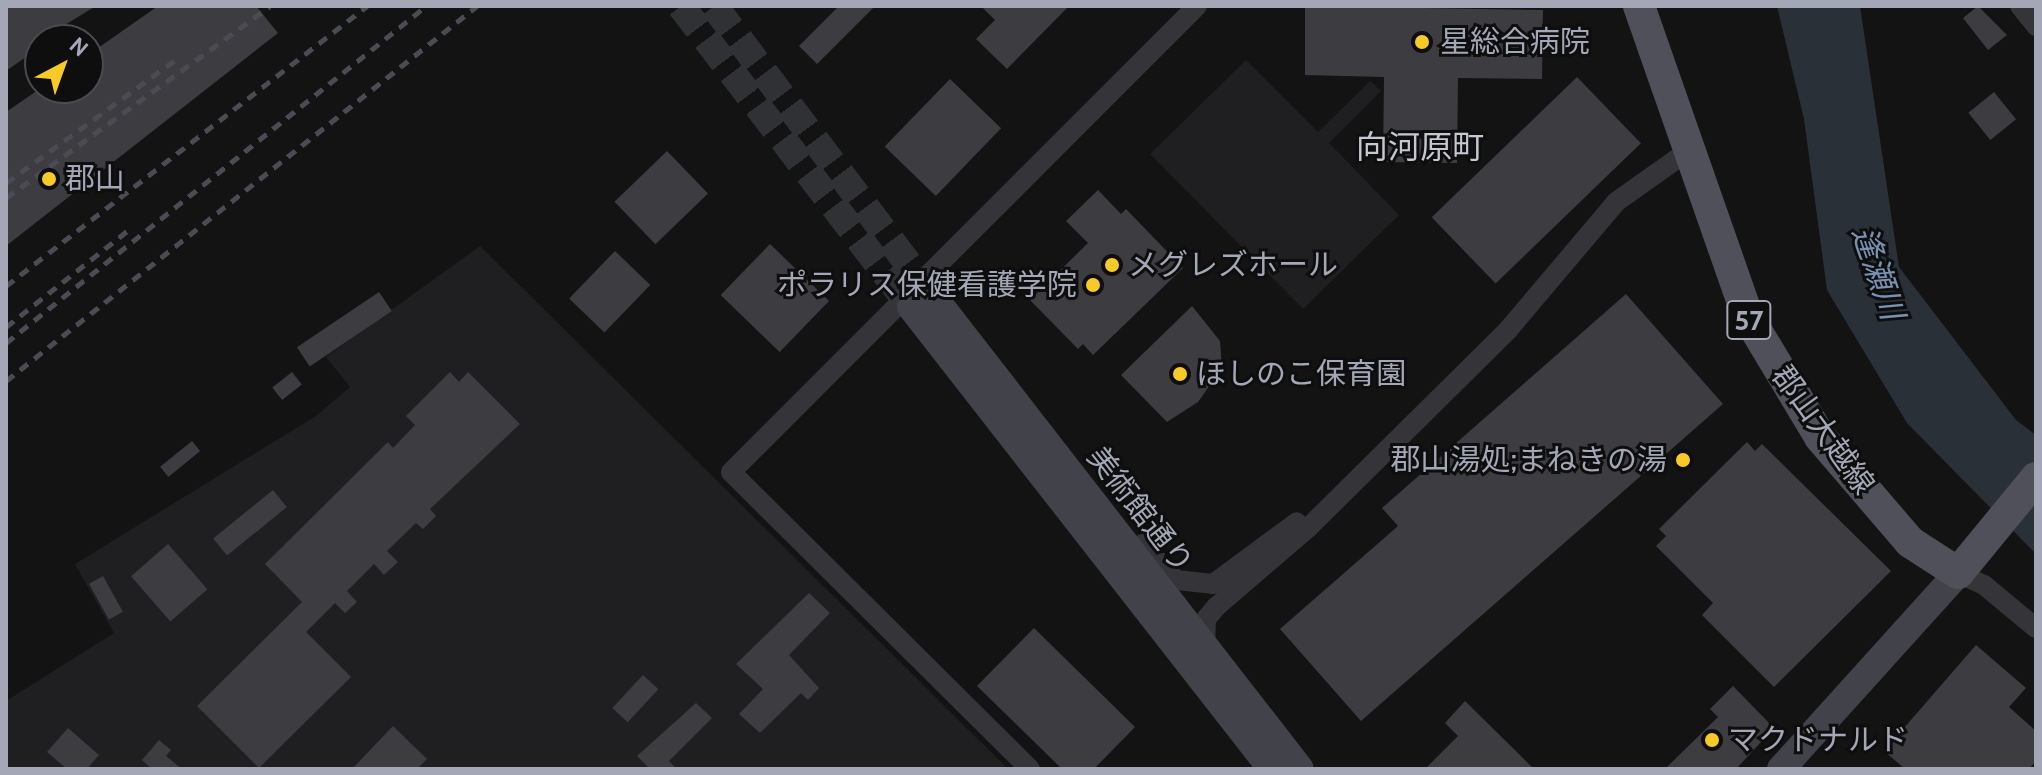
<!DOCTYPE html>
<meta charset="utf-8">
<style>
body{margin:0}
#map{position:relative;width:2042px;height:775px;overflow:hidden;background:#131314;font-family:Cabin,"Noto Sans JP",sans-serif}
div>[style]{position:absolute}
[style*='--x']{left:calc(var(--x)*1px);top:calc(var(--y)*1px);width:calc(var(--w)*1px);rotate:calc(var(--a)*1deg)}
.built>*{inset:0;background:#1f1f21}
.water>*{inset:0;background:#293038}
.building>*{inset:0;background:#3d3d41;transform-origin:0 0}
.secondary-tunnel>*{height:28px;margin-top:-14px;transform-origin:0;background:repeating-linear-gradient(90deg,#303134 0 28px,transparent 0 42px)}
.street>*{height:20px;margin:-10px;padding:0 10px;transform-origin:10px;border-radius:10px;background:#343439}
.secondary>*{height:28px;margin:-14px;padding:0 14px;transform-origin:14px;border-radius:14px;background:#42434a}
.primary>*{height:32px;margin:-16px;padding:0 16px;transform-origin:16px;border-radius:16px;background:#4f5059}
.rail>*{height:5px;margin-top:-2.5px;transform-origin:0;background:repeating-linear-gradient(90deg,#4a4b53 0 10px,transparent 0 18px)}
.dots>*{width:22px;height:22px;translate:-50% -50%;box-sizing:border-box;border:4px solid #0e0e0f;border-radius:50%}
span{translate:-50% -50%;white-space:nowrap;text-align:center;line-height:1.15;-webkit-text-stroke:6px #0e0e0f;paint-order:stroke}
.shield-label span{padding:2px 6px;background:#0e0e0f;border:2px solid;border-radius:6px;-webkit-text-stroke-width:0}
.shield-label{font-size:28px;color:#a4a7b5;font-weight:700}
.poi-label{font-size:30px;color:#a4a7b5}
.left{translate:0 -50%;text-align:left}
.right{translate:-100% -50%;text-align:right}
.street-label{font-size:30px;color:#a4a7b5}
.neighbourhood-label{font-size:32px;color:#c5c7d1}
.water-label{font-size:32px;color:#7991b2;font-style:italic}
.frame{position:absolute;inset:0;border:8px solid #a4a7b5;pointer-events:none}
.north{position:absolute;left:24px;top:24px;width:80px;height:80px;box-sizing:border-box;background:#0e0e0f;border:2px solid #4a4b51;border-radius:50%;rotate:41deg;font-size:22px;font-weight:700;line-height:32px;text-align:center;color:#a4a7b5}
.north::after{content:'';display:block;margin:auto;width:28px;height:36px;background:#f7ca28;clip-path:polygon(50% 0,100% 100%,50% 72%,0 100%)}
</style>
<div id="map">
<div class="built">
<i style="clip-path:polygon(1246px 60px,1318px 132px,1370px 81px,1381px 91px,1329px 143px,1399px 215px,1303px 309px,1150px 154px)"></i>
<i style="clip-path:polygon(480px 246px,1008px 769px,6px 769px,6px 701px,114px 633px,75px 564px,316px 416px,350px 387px,326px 357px)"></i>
</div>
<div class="water">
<i style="clip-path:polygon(1777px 6px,1860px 6px,1899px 267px,2016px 420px,2036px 435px,2036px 554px,1907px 423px,1827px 290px,1804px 119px)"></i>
</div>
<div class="building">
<i style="clip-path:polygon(6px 6px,96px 6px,40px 40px,40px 47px,6px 71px)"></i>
<i style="clip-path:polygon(158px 6px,256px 6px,278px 33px,6px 246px,6px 112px,41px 88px,88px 88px,88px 55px)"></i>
<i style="clip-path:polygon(839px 6px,875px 6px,817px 64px,799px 46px)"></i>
<i style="clip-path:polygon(981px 6px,1069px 6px,1007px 69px,976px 39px,995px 20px)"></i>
<i style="clip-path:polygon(1305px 6px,1543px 10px,1542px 79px,1458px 78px,1457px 163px,1383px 162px,1384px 77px,1305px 75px)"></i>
<i style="clip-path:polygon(1978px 6px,2007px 35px,1988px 50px,1963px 18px)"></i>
<i style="left:1577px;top:77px;width:92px;height:202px;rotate:46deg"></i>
<i style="left:950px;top:79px;width:71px;height:94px;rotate:44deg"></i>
<i style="left:1994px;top:92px;width:35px;height:33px;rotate:51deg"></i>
<i style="left:667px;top:151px;width:59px;height:73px;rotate:46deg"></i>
<i style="clip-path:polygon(1098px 190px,1121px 214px,1126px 209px,1183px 268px,1093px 355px,1083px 344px,1078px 349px,1030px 300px,1088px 243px,1066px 221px)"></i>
<i style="left:770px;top:244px;width:82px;height:71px;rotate:44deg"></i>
<i style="left:615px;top:251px;width:49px;height:66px;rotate:44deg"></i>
<i style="left:379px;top:292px;width:23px;height:99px;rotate:56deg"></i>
<i style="clip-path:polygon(1626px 294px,1723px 404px,1361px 721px,1280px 629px,1398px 526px,1382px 508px)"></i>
<i style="clip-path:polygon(1192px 306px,1220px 341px,1222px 368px,1198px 402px,1167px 422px,1121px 375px)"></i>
<i style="left:292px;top:372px;width:16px;height:25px;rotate:52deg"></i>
<i style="clip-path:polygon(450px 372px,459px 382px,468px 372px,520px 424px,430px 509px,436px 516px,423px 529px,416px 523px,387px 551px,398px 562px,384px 575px,374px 564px,347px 591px,357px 602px,345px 613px,335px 603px,306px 632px,351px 677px,259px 768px,197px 706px,302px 602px,265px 564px,388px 442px,393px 448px,415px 425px,406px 416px)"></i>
<i style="left:192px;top:441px;width:13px;height:41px;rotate:51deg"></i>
<i style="clip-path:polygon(1747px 442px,1755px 451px,1762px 444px,1891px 571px,1774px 687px,1702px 615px,1713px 603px,1656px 546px,1666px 536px,1659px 529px)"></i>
<i style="left:273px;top:490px;width:22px;height:77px;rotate:51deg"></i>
<i style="left:168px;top:544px;width:60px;height:49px;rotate:49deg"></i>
<i style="left:103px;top:576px;width:41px;height:16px;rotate:61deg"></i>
<i style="clip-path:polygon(809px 593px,830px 613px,789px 655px,819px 688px,808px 700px,801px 693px,760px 733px,739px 714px,763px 689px,736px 664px)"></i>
<i style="clip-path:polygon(1034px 628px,1135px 727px,1094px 769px,1062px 769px,977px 686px)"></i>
<i style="clip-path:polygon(1976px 645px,2026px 688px,2009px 707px,2036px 731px,2036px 761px,2029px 769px,1905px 769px,1884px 751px)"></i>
<i style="left:643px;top:675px;width:21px;height:45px;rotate:43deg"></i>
<i style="clip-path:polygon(1733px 686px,1774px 728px,1736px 769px,1665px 769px,1718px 717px,1710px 709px)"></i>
<i style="clip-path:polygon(1465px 701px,1534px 769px,1425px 769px,1458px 736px,1445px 723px)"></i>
<i style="clip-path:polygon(696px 703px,712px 718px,669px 761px,677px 769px,650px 769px,637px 756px)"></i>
<i style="clip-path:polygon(393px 726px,427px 759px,417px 769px,352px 769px)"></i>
<i style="clip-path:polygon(68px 728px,99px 755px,87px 769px,67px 769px,47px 752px)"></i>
<i style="clip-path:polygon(159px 740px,171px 750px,166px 756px,182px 769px,152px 769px,142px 760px)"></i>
</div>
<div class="secondary-tunnel">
<i style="--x:681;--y:6;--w:379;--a:52.6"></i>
<i style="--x:714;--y:6;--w:356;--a:53"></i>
</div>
<div class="street">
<i style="--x:2020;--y:6;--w:26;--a:51"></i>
<i style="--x:1142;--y:544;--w:50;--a:46.6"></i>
<i style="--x:1176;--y:580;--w:37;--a:6"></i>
<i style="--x:1213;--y:584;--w:104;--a:-36.4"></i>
<i style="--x:1958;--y:573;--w:29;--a:25"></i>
<i style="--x:1984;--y:585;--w:67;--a:39.6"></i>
<i style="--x:1205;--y:648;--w:29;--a:-88"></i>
<i style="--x:1206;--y:619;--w:16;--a:-50"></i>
<i style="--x:1216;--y:607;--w:121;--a:-40.7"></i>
<i style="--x:1308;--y:528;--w:281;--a:-44.7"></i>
<i style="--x:1508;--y:330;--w:167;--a:-49.8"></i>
<i style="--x:1616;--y:202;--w:88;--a:-35.3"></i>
<i style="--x:1030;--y:769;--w:421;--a:-135.2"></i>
<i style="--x:731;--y:472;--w:659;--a:-45"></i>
</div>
<div class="secondary">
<i style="--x:928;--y:290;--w:606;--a:52.17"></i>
<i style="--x:911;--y:307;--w:586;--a:52"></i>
<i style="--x:1781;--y:769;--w:264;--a:-47.9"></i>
</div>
<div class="primary">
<i style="--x:1639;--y:6;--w:330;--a:70.7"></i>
<i style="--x:1748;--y:317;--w:140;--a:59"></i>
<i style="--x:1820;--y:437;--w:138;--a:49.4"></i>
<i style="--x:1910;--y:542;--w:57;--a:32.9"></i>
<i style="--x:1958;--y:573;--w:123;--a:-50.6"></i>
</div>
<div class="rail">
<i style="--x:6;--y:183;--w:208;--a:-36"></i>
<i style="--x:6;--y:198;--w:326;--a:-36"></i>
<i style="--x:6;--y:286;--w:457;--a:-37.8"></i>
<i style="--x:6;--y:327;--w:159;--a:-38.4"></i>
<i style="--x:6;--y:343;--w:538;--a:-38.74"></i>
<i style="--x:6;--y:381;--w:602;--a:-38.53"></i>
</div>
<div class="dots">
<i style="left:1422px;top:42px;background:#f7ca28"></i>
<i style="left:49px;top:179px;background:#f7ca28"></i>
<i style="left:1112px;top:265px;background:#f7ca28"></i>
<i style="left:1093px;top:285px;background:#f7ca28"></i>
<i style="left:1180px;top:374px;background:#f7ca28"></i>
<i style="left:1683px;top:460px;background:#f7ca28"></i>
<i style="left:1712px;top:740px;background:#f7ca28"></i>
</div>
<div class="shield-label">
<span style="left:1749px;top:320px">57</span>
</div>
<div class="poi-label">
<span class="left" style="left:1440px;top:42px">星総合病院</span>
<span class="left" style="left:65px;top:179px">郡山</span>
<span class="left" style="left:1128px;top:265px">メグレズホール</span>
<span class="right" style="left:1077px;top:285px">ポラリス保健看護学院</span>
<span class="left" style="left:1196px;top:374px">ほしのこ保育園</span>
<span class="right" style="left:1667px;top:460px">郡山湯処;まねきの湯</span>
<span class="left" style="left:1728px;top:740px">マクドナルド</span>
</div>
<div class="street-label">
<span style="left:1823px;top:430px;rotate:54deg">郡山大越線</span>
<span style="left:1140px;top:510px;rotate:52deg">美術館通り</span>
</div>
<div class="neighbourhood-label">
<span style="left:1420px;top:147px">向河原町</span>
</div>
<div class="water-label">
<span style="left:1878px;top:273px;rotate:71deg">逢瀬川</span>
</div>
<div class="frame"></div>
<div class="north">N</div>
</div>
